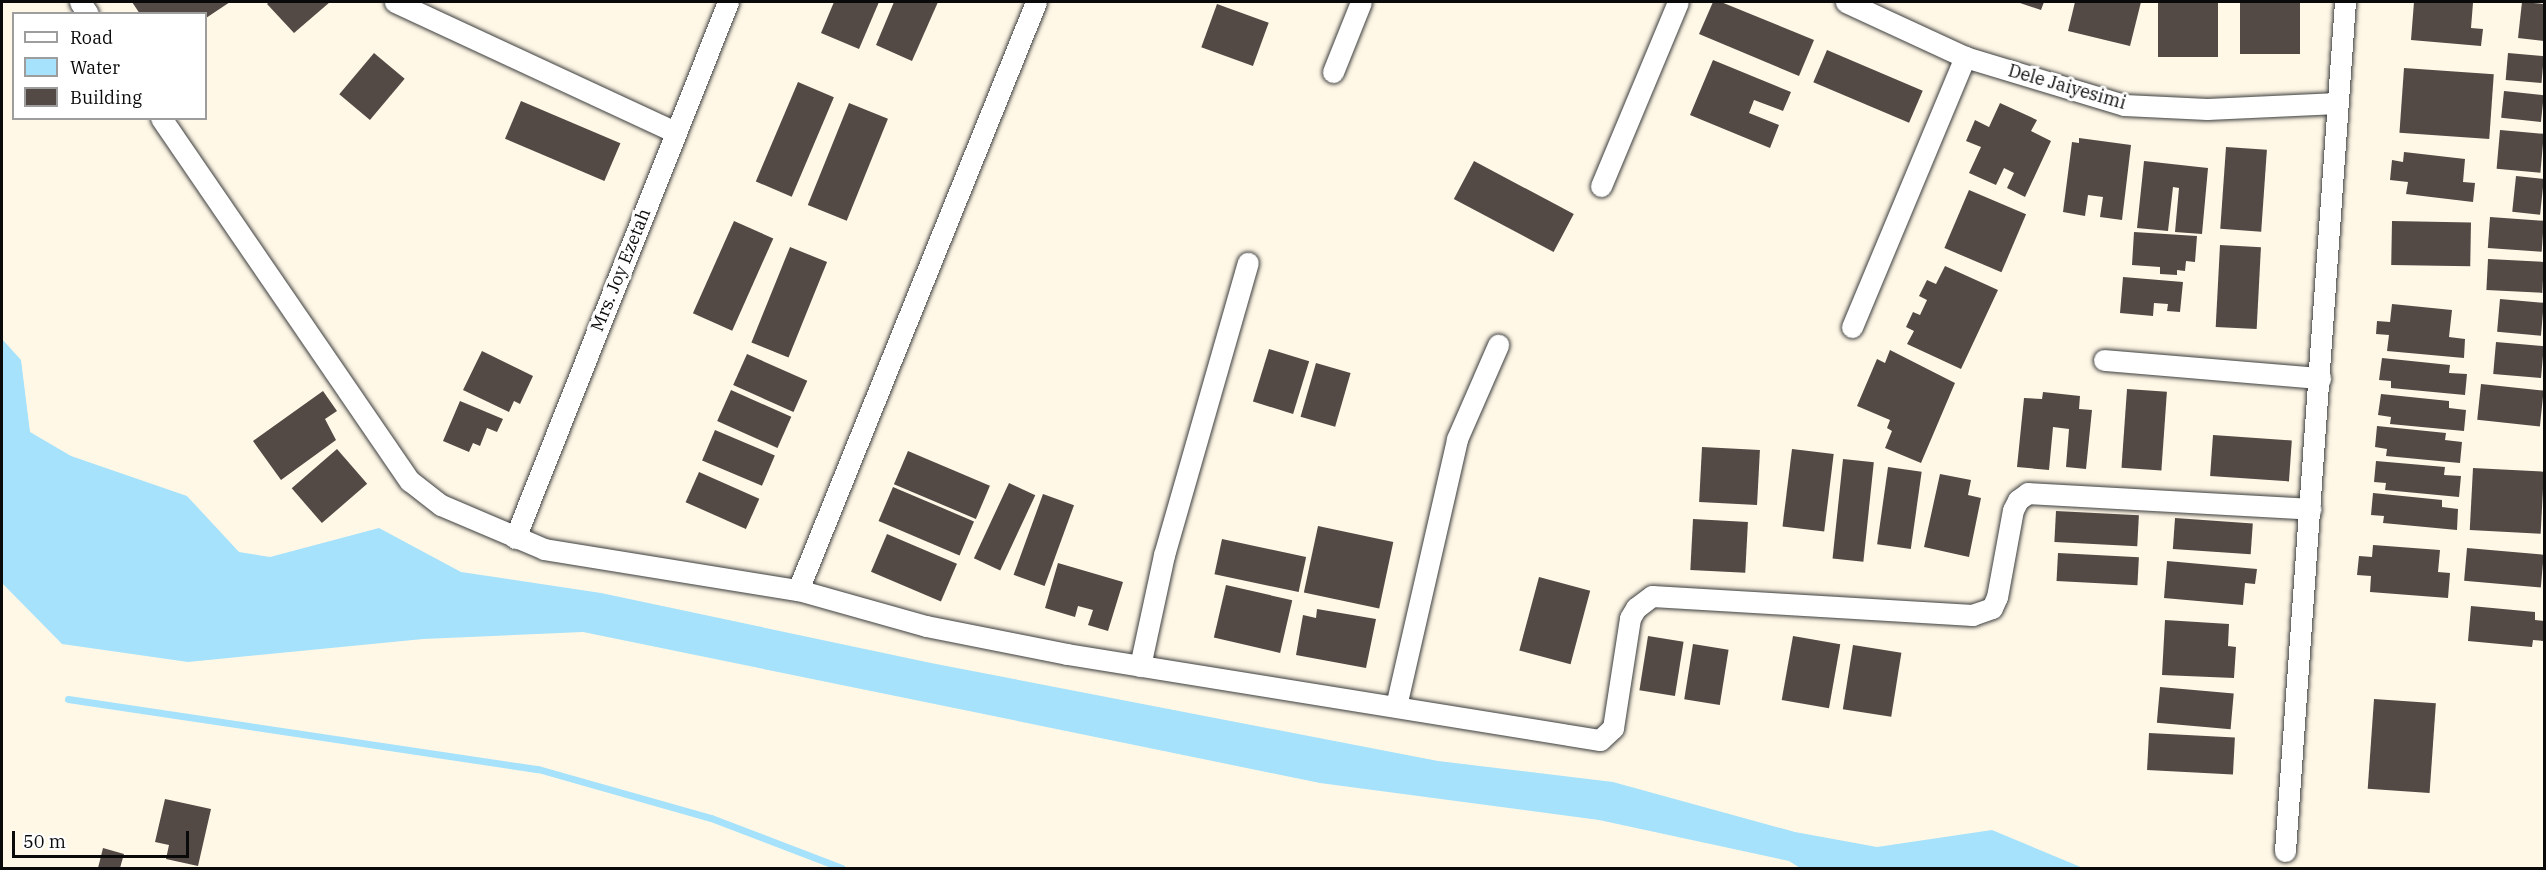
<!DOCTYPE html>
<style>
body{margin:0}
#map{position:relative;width:2546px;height:870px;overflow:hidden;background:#fff8e7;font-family:"IBM Plex Serif",serif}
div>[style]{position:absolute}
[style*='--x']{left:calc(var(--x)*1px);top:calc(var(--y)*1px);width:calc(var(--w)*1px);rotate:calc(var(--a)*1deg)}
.water>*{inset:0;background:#a6e2fb}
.stream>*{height:7px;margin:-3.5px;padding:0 3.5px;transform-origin:3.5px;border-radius:3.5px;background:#a6e2fb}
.building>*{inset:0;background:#534a45;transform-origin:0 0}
.roads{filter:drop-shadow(0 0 2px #3d3d3d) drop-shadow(0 0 2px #3d3d3d)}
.minor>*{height:21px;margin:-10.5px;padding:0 10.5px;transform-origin:10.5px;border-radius:10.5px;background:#fff}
span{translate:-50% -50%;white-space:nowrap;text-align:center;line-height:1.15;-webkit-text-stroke:6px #fff;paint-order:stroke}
.street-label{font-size:18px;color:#0a0a0a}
.frame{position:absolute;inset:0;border:3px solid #0a0a0a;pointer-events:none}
.legend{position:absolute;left:12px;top:12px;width:195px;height:108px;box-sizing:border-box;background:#fff;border:2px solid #9d9d9d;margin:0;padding:8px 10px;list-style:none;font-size:18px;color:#0a0a0a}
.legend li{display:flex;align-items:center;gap:12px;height:30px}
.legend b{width:30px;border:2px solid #9d9d9d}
.scale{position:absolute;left:12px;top:831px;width:177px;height:27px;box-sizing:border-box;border:3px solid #0a0a0a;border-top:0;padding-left:8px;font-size:18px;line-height:21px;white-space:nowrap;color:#0a0a0a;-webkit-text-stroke:4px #fff;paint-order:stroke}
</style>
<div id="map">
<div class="water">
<i style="clip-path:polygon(2px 339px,21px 360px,30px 432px,71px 456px,187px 496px,239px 552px,270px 557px,379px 528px,461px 572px,601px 593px,931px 663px,1438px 761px,1613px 782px,1795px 832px,1877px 847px,1992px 830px,2083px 868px,1800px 868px,1789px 861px,1599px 820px,1320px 783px,583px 632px,423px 639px,188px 662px,62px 644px,2px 583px)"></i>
</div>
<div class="stream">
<i style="--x:68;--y:699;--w:475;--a:8.5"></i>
<i style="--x:538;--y:769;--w:180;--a:15.8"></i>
<i style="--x:711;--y:818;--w:140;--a:20.9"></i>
</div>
<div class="building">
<i style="clip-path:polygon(132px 2px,230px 2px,206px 18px,206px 14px,140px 14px)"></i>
<i style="clip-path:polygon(269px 2px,330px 2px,294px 33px,267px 4px)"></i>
<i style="clip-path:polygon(834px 2px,879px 2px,859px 49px,821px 33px)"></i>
<i style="clip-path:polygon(894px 2px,938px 2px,912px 61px,876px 45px)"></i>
<i style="clip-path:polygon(1713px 2px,1721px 2px,1814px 40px,1799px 76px,1699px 34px)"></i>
<i style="clip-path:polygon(2017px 2px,2044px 2px,2041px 10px)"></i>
<i style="clip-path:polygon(2075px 2px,2141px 2px,2130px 46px,2068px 31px)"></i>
<i style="left:2158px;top:2px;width:60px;height:55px"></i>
<i style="left:2240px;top:2px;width:60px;height:52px"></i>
<i style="clip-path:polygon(2414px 2px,2473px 3px,2471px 28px,2483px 29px,2481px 46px,2411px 40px)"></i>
<i style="clip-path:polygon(2522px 2px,2544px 4px,2544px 41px,2518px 38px)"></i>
<i style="left:1217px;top:4px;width:55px;height:46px;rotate:20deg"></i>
<i style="left:1827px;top:50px;width:104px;height:35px;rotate:23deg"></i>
<i style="left:374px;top:53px;width:40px;height:54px;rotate:40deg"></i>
<i style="left:2508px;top:53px;width:36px;height:27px;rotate:5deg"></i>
<i style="clip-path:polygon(1713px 60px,1791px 92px,1783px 111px,1754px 100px,1749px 113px,1779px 125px,1770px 148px,1690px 115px)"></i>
<i style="left:2404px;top:68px;width:90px;height:65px;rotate:4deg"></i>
<i style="left:798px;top:82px;width:39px;height:108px;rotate:23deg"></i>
<i style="left:2504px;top:91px;width:40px;height:27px;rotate:6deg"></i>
<i style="left:521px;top:101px;width:108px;height:41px;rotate:23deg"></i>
<i style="left:849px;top:103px;width:42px;height:110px;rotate:22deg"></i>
<i style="clip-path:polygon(2000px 103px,2037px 120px,2031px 131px,2051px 141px,2025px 197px,2007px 188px,2014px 173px,2004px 168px,1996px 185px,1969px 173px,1981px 147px,1966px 141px,1975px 120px,1989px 127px)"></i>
<i style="left:2500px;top:130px;width:44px;height:39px;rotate:5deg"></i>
<i style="clip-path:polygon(2079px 138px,2131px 145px,2122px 220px,2100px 217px,2103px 197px,2088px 195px,2085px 216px,2063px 212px,2072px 142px,2079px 143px)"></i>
<i style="left:2226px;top:147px;width:41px;height:82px;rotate:4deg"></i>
<i style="clip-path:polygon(2404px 152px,2465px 159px,2463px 182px,2475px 183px,2473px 202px,2406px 194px,2408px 182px,2390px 180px,2392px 160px,2403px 162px)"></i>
<i style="left:1474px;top:161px;width:113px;height:43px;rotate:28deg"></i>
<i style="clip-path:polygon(2144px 161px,2208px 168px,2202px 234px,2175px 232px,2179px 188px,2173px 187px,2168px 231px,2137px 228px)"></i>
<i style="left:2516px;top:176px;width:28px;height:36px;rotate:6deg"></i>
<i style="left:1969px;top:190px;width:62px;height:63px;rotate:23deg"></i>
<i style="left:2490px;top:217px;width:54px;height:31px;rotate:4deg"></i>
<i style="left:734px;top:221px;width:43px;height:101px;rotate:24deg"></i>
<i style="left:2392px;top:221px;width:79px;height:44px;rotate:1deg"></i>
<i style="clip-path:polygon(2134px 232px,2197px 236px,2195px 262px,2186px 261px,2185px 271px,2177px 270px,2177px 275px,2160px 274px,2160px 267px,2132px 265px)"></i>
<i style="left:2220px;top:245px;width:41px;height:82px;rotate:3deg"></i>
<i style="left:790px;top:247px;width:40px;height:103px;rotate:22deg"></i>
<i style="left:2488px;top:259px;width:56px;height:31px;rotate:3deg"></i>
<i style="clip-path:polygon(1945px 266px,1998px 290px,1961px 369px,1907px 344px,1914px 331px,1906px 327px,1913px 312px,1920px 315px,1927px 300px,1919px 296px,1927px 280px,1936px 284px)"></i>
<i style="clip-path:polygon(2123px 277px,2183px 282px,2180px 312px,2167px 311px,2168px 304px,2154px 303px,2153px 316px,2120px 313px)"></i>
<i style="left:2500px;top:299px;width:44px;height:33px;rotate:5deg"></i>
<i style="clip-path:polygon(2392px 304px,2452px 310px,2449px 337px,2465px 339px,2464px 358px,2387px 351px,2389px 335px,2376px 334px,2377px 321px,2390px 322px)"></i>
<i style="left:2496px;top:342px;width:48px;height:32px;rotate:5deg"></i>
<i style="left:1269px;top:349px;width:42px;height:55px;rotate:17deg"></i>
<i style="clip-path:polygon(1890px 350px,1955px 383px,1921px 463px,1885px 448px,1892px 431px,1887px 428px,1890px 420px,1857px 406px,1877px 359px,1885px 363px)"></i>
<i style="clip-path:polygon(482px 351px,533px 376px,520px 404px,514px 401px,509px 412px,463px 390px)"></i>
<i style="left:747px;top:354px;width:66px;height:34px;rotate:24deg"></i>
<i style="clip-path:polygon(2382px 358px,2450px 365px,2449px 373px,2467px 374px,2465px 395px,2391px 388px,2391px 381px,2379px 380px)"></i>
<i style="left:1316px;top:363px;width:36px;height:56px;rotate:16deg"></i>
<i style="left:2481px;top:384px;width:63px;height:36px;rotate:6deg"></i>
<i style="left:2127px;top:389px;width:40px;height:79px;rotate:4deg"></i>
<i style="left:731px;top:390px;width:66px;height:34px;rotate:24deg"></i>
<i style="clip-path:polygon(323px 391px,337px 411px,325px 419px,336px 440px,281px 480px,253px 441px)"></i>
<i style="clip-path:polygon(2043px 392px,2080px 396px,2079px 409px,2092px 410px,2086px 469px,2066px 467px,2069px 429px,2053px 427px,2049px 470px,2017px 467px,2024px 398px,2042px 399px)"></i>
<i style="clip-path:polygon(2381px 394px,2449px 401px,2449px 408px,2466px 410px,2464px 431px,2390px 424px,2391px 417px,2378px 415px)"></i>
<i style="clip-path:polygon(460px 401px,503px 419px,497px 432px,487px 428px,480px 446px,473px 443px,469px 452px,443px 441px)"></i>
<i style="clip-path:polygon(2377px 426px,2446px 433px,2445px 440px,2462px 442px,2460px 463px,2386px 456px,2387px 449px,2375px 447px)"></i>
<i style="left:715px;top:430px;width:65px;height:33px;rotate:23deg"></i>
<i style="left:2213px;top:435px;width:79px;height:41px;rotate:4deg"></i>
<i style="left:1702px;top:447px;width:58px;height:55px;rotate:3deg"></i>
<i style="left:337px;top:449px;width:46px;height:60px;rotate:49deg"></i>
<i style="left:1792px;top:449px;width:42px;height:78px;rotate:7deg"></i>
<i style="left:908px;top:451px;width:89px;height:36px;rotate:23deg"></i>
<i style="left:1843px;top:459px;width:31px;height:100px;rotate:6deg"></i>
<i style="clip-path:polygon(2376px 461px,2445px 467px,2444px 475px,2461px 476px,2459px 497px,2385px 490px,2386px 483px,2374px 482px)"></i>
<i style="left:1888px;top:467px;width:34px;height:78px;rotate:8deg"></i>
<i style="left:2473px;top:468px;width:71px;height:62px;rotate:3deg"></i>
<i style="left:699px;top:472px;width:66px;height:33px;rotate:24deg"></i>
<i style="clip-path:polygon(1940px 474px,1971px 480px,1968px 495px,1981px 498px,1969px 557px,1924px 547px)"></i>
<i style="left:1009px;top:483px;width:29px;height:83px;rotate:25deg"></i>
<i style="left:893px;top:487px;width:88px;height:37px;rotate:23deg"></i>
<i style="clip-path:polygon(2373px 493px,2442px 500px,2442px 507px,2458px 509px,2457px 530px,2383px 523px,2384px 516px,2371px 515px)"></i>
<i style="left:1043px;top:494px;width:33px;height:86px;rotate:20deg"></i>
<i style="left:2056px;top:511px;width:83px;height:31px;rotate:3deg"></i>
<i style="left:2175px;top:518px;width:78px;height:31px;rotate:4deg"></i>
<i style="left:1693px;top:519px;width:55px;height:51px;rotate:3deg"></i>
<i style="left:1318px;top:526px;width:77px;height:68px;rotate:12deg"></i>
<i style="left:887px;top:534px;width:76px;height:41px;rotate:23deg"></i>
<i style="left:1222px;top:539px;width:86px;height:36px;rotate:12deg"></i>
<i style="clip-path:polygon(2373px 545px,2440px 550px,2438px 572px,2450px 573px,2448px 598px,2370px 592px,2371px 576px,2357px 575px,2359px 556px,2372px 557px)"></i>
<i style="left:2467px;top:548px;width:77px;height:33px;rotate:5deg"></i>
<i style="left:2058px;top:553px;width:81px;height:28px;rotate:3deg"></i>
<i style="clip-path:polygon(2167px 561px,2257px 569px,2255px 584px,2245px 583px,2243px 605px,2164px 598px)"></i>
<i style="clip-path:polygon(1058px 563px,1123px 582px,1108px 631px,1088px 625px,1093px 610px,1078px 606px,1075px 617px,1045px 608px)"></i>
<i style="left:1539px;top:577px;width:53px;height:76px;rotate:15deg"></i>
<i style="left:1226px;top:585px;width:68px;height:54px;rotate:13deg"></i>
<i style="clip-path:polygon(2471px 606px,2535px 612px,2535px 620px,2544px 621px,2544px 641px,2533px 640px,2532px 647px,2468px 641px)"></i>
<i style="clip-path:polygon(1317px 609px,1376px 619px,1366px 668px,1296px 655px,1303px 615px,1316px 618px)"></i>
<i style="clip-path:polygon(2165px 620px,2229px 624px,2228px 646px,2236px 647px,2234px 678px,2162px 675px)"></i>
<i style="left:1648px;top:636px;width:36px;height:55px;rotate:9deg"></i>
<i style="left:1793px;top:636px;width:48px;height:65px;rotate:10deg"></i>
<i style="left:1693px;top:644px;width:36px;height:56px;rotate:9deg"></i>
<i style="left:1853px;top:645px;width:49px;height:65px;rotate:9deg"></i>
<i style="left:2160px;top:687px;width:74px;height:36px;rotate:5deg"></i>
<i style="left:2374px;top:699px;width:62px;height:90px;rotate:4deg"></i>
<i style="left:2149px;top:733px;width:86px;height:37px;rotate:3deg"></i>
<i style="clip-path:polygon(165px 799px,211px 809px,198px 866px,166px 859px,169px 845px,155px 842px)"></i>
<i style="clip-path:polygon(103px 848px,124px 854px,120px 868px,98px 868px)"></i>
</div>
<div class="roads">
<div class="minor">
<i style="--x:80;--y:2;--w:14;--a:56"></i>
<i style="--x:395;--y:2;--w:309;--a:24.9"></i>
<i style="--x:1846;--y:2;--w:131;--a:24.8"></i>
<i style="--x:1965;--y:57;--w:166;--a:16.8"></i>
<i style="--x:2124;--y:105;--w:83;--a:2.8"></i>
<i style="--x:2207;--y:109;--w:131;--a:-2.6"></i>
<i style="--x:1333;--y:72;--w:75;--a:-68.2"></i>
<i style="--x:161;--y:118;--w:440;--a:55.6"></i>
<i style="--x:410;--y:481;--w:39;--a:38"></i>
<i style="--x:441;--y:505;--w:112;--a:23.1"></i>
<i style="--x:544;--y:549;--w:257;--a:9.2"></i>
<i style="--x:798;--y:590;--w:133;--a:15.7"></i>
<i style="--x:926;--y:626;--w:144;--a:11.2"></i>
<i style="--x:1067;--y:654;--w:540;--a:9.17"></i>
<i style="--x:1600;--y:740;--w:18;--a:-43"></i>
<i style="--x:1613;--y:728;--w:111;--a:-81.2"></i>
<i style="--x:1630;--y:618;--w:12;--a:-59"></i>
<i style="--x:1636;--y:608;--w:20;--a:-37"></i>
<i style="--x:1652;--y:596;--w:321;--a:3.4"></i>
<i style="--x:1972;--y:615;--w:21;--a:-19"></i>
<i style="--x:1992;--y:608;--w:12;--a:-66"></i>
<i style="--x:1997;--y:597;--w:88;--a:-79.6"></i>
<i style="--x:2013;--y:510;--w:11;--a:-63"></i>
<i style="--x:2018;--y:500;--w:12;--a:-35"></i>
<i style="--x:2028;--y:493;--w:283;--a:3.2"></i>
<i style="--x:1601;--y:186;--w:199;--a:-67.3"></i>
<i style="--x:1852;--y:327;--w:293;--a:-67.3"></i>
<i style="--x:2104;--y:360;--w:217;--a:4.8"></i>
<i style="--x:515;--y:538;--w:577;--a:-68.33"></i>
<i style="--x:798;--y:590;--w:634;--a:-67.96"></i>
<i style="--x:1140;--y:666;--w:114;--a:-77.8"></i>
<i style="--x:1164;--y:555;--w:304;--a:-74"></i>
<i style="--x:1396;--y:706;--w:274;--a:-77.1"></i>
<i style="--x:1457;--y:439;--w:103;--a:-66.4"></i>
<i style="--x:2285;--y:851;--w:851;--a:-85.96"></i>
</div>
</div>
<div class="street-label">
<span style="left:2067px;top:87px;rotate:16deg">Dele Jaiyesimi</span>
<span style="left:621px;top:270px;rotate:-68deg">Mrs. Joy Ezetah</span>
</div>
<div class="frame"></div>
<ul class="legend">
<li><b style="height:8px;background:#fff"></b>Road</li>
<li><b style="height:16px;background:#a6e2fb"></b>Water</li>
<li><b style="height:16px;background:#534a45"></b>Building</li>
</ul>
<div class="scale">50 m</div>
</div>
